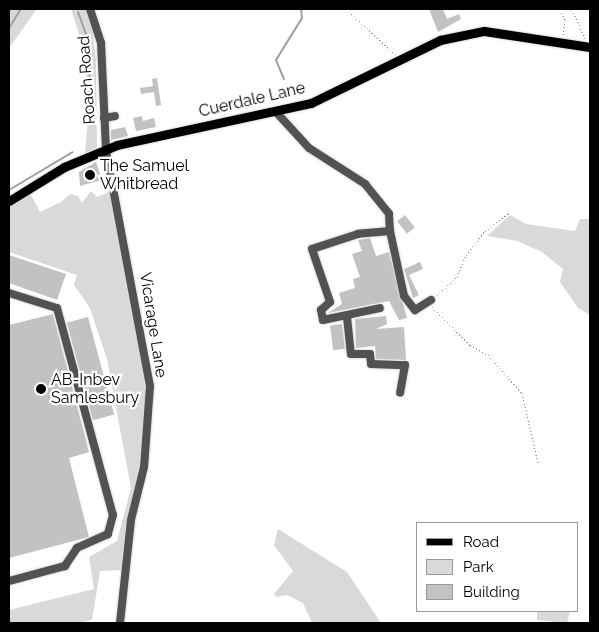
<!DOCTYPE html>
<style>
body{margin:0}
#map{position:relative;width:599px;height:632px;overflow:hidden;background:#fff;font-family:Raleway,sans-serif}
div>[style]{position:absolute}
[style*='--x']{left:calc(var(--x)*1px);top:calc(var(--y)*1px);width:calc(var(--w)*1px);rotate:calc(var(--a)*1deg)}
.green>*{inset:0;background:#d9d9d9}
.stream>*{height:2px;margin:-1px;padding:0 1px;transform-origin:1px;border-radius:1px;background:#a0a0a0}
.building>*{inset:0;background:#c2c2c2;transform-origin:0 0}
.path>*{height:1px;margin-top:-0.5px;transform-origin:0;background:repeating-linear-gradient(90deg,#747474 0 1px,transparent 0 3.5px)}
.roads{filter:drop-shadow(0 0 1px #dbdbdb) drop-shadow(0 0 1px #dbdbdb)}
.minor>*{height:8px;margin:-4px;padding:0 4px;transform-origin:4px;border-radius:4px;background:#525252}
.major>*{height:9px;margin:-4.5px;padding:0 4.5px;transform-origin:4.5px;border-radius:4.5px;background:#000}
.dots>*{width:14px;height:14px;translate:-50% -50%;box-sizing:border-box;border:2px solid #fff;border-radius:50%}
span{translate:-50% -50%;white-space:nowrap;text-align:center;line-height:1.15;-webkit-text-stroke:4.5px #fff;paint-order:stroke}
.street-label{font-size:16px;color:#000}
.poi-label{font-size:16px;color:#000}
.left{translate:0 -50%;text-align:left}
.frame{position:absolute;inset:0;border:10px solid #000;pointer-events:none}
.legend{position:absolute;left:416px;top:522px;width:162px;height:90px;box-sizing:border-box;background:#fff;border:1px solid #999;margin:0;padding:6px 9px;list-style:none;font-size:15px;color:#000}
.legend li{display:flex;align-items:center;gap:10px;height:25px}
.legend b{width:25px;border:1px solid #999}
</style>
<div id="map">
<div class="green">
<i style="clip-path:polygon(9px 9px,37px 9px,9px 48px)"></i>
<i style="clip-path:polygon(71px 9px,85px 9px,91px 16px,96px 61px,97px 149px,85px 153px,89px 108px,84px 49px)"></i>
<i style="clip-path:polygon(91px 191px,97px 197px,109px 192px,126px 265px,146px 392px,140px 471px,122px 570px,100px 571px,92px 620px,78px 623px,9px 623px,9px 610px,94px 589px,89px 557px,117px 541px,131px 488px,107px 359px,90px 308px,74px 285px,77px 275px,9px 252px,9px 207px,30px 193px,40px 212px,61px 202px,70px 194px,78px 196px,82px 203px)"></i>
<i style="clip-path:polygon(510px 215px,526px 224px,575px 231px,580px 219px,590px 219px,590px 315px,578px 308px,560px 282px,563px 269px,542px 252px,517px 241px,487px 236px)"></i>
<i style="clip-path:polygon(278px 529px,347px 572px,381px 623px,312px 623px,303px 603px,287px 595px,276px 597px,274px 594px,293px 571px,274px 545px)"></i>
<i style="clip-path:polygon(537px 611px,570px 611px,567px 623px,537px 620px)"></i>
</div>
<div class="stream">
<i style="--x:78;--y:12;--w:33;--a:70"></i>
<i style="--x:89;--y:43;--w:72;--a:89.2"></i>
<i style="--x:9;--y:28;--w:22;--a:-58"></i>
<i style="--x:284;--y:79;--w:21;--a:-113"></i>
<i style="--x:276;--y:60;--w:49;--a:-58.2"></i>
<i style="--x:302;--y:18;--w:9;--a:-96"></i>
<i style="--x:9;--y:190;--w:74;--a:-30.7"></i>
</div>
<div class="building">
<i style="clip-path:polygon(429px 9px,443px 9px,447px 19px,459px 14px,461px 19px,438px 32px)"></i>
<i style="clip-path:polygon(157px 78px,161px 105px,156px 106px,154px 92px,141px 94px,140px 88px,153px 86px,152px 79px)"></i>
<i style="clip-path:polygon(142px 116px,143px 121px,154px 118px,156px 127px,136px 131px,133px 118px)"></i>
<i style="clip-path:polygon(125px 127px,128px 136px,111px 140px,111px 130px)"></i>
<i style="clip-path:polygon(96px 162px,102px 180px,80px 186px,79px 172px)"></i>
<i style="left:405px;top:215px;width:16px;height:10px;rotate:52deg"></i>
<i style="clip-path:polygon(370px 238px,376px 256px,389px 252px,407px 318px,399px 320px,389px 301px,328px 313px,342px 304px,339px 293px,355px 288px,353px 279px,360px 277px,352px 254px,362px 251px,358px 240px)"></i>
<i style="clip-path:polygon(9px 255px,66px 274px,57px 300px,9px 283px)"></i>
<i style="clip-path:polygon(420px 262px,423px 269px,409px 275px,419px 295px,413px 298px,404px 269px)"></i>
<i style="clip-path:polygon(53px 314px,89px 452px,69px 458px,89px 537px,9px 558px,9px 325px)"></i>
<i style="clip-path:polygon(386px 316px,387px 324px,376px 329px,404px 327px,406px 360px,376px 359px,375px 346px,356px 348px,355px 319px)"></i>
<i style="left:88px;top:317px;width:101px;height:22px;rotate:75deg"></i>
<i style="left:342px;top:324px;width:25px;height:12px;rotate:83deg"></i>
</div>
<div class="path">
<i style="--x:346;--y:9;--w:67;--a:42.6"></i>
<i style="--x:560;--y:9;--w:12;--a:66"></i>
<i style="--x:565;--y:20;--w:17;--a:97"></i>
<i style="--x:572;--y:9;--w:32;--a:66"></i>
<i style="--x:437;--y:295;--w:27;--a:-42"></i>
<i style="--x:457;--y:277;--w:24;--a:-68"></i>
<i style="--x:466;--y:255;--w:31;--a:-52"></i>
<i style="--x:485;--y:231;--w:30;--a:-37"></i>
<i style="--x:432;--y:307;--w:54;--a:45"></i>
<i style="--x:470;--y:345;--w:21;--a:29"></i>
<i style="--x:488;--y:355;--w:51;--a:48.2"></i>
<i style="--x:522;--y:393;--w:72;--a:77.1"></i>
</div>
<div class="roads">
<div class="minor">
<i style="--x:90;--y:9;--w:36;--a:72"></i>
<i style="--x:101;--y:43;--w:108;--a:87.3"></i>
<i style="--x:106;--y:151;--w:239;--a:79.4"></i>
<i style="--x:150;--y:386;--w:81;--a:94.2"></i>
<i style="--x:144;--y:467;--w:55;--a:103.8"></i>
<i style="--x:131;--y:520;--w:104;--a:96.1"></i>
<i style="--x:276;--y:112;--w:49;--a:47.5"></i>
<i style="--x:309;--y:148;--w:67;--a:32.7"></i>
<i style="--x:365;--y:184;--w:38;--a:51"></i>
<i style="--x:389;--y:214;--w:17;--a:87"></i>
<i style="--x:390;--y:231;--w:32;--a:175"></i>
<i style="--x:358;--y:234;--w:48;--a:161.9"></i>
<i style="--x:312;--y:249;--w:56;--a:71.2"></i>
<i style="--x:330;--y:302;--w:12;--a:138"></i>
<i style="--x:321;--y:310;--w:10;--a:79"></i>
<i style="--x:323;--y:320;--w:58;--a:-11.9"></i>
<i style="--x:104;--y:118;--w:11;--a:-10"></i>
<i style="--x:390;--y:231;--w:66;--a:77.8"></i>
<i style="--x:404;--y:296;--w:18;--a:52"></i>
<i style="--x:415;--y:310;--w:19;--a:-32"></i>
<i style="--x:9;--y:293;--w:50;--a:17.4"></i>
<i style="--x:57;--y:308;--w:214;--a:74.9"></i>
<i style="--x:113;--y:515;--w:20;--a:105"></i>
<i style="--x:108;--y:534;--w:34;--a:156"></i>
<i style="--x:77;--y:548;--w:22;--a:124"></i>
<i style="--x:65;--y:566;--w:58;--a:165"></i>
<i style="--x:347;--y:317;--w:37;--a:84"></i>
<i style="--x:351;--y:354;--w:19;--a:0"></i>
<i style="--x:370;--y:354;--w:10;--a:84"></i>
<i style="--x:371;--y:364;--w:34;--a:2"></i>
<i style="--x:405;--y:365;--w:28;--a:100"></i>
</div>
<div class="major">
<i style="--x:9;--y:201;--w:65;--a:-31.7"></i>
<i style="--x:64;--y:167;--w:57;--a:-22.5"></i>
<i style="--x:117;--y:145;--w:198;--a:-12.2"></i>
<i style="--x:311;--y:103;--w:144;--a:-26"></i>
<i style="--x:440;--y:40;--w:45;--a:-11.6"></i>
<i style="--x:484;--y:31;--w:107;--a:8.6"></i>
</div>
</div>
<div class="dots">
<i style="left:90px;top:175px;background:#000"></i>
<i style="left:41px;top:389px;background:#000"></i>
</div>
<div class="street-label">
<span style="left:87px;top:80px;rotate:-94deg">Roach Road</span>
<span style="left:252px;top:100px;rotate:-13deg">Cuerdale Lane</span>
<span style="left:153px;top:325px;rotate:81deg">Vicarage Lane</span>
</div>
<div class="poi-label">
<span class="left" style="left:100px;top:175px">The Samuel<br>Whitbread</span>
<span class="left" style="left:51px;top:389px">AB-Inbev<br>Samlesbury</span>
</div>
<div class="frame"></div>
<ul class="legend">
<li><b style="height:6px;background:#000"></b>Road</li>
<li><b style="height:14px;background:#d9d9d9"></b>Park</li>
<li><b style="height:14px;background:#c2c2c2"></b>Building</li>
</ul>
</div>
